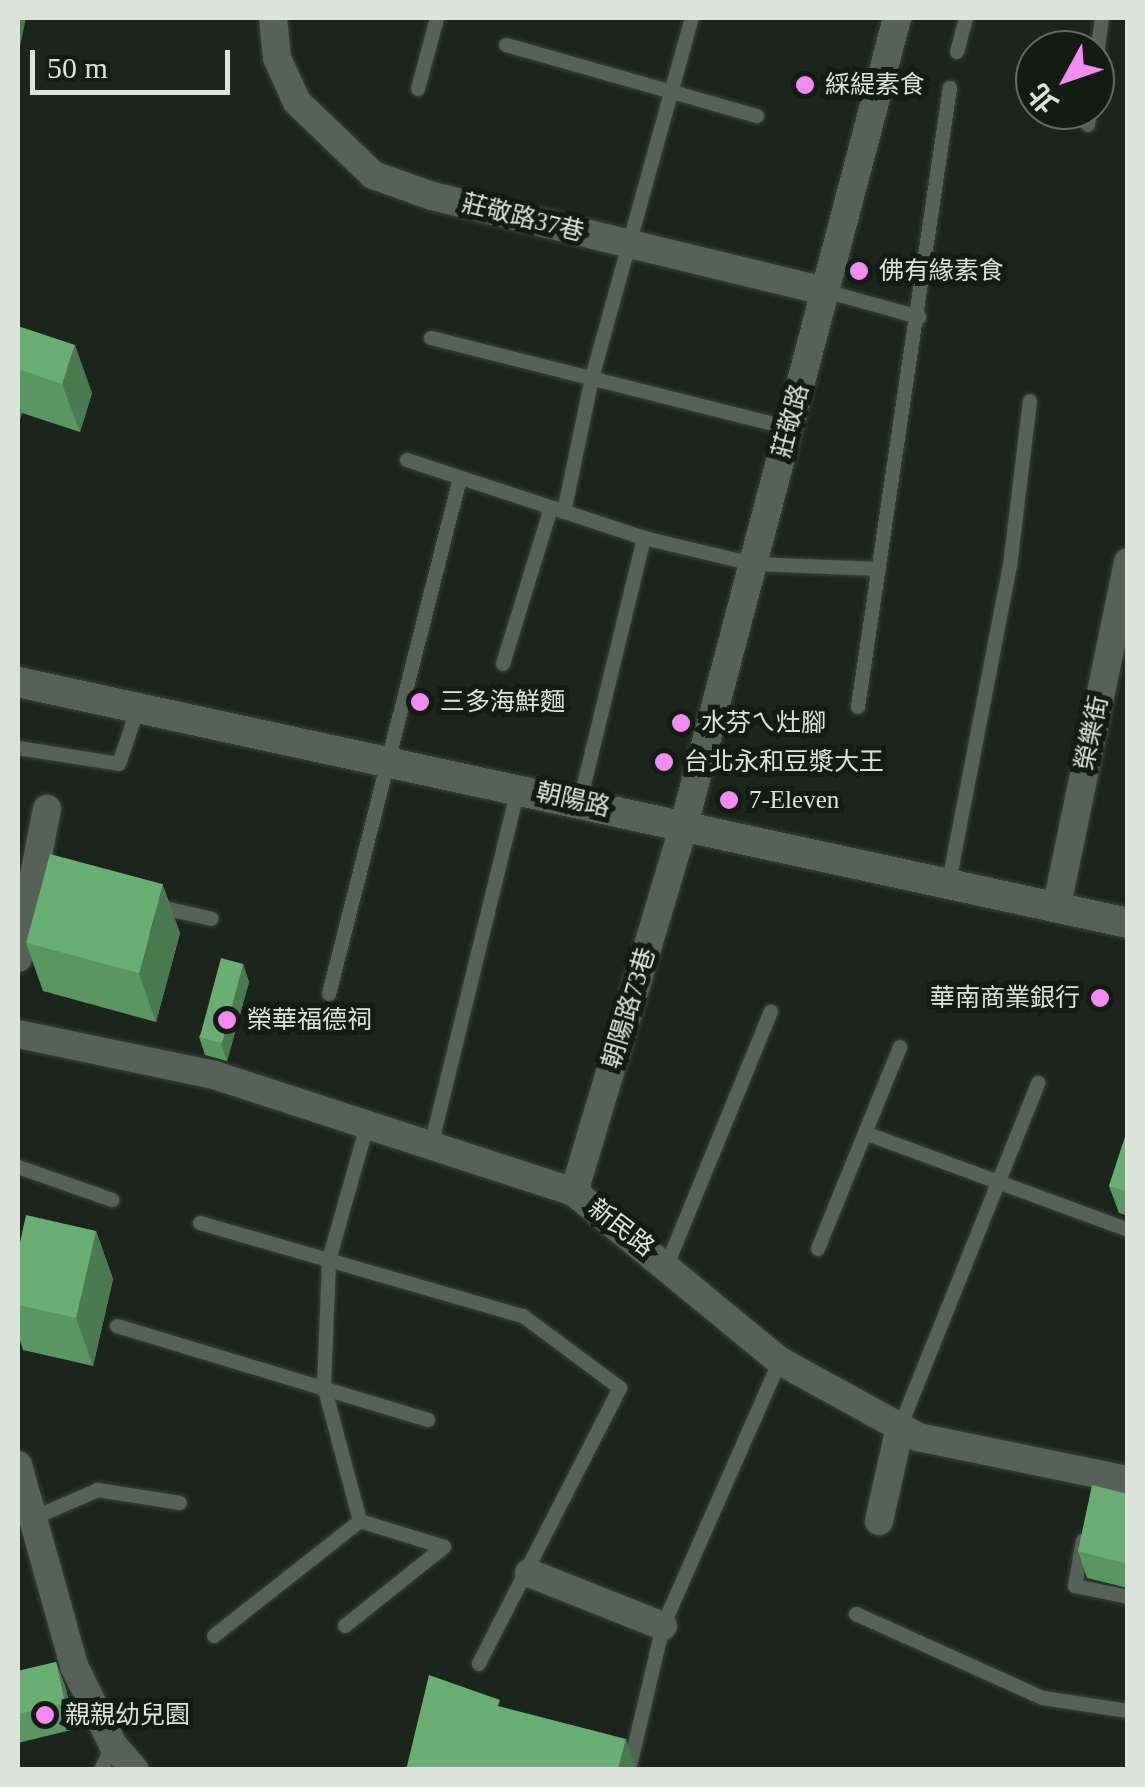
<!DOCTYPE html>
<meta charset="utf-8">
<style>
body{margin:0}
#map{position:relative;width:1145px;height:1787px;overflow:hidden;background:#1b251c;font-family:"Times New Roman","Noto Sans TC",serif}
div>[style]{position:absolute}
[style*='--x']{left:calc(var(--x)*1px);top:calc(var(--y)*1px);width:calc(var(--w)*1px);rotate:calc(var(--a)*1deg)}
.roads{filter:drop-shadow(0 0 2px #39413a) drop-shadow(0 0 2px #39413a)}
.lane>*{height:14px;margin:-7px;padding:0 7px;transform-origin:7px;border-radius:7px;background:#566157}
.street>*{height:28px;margin:-14px;padding:0 14px;transform-origin:14px;border-radius:14px;background:#566157}
.secondary>*{height:30px;margin:-15px;padding:0 15px;transform-origin:15px;border-radius:15px;background:#566157}
.wall>*{inset:0;background:#5a9662}
.shaded-wall>*{inset:0;background:#4a7a50}
.building>*{inset:0;background:#69ae72;transform-origin:0 0}
.dots>*{width:28px;height:28px;translate:-50% -50%;box-sizing:border-box;border:5px solid #121c13;border-radius:50%}
span{translate:-50% -50%;white-space:nowrap;text-align:center;line-height:1.15;-webkit-text-stroke:10px #121c13;paint-order:stroke}
.poi-label{font-size:25px;color:#dce3dd}
.left{translate:0 -50%;text-align:left}
.right{translate:-100% -50%;text-align:right}
.street-label{font-size:25px;color:#dce3dd}
.frame{position:absolute;inset:0;border:20px solid #dce3dd;pointer-events:none}
.north{position:absolute;left:1015px;top:30px;width:100px;height:100px;box-sizing:border-box;background:#121c13;border:2px solid #636c64;border-radius:50%;rotate:230deg;font-size:28px;font-weight:700;line-height:40px;text-align:center;color:#dce3dd}
.north::after{content:'';display:block;margin:auto;width:35px;height:45px;background:#f28af2;clip-path:polygon(50% 0,100% 100%,50% 72%,0 100%)}
.scale{position:absolute;left:30px;top:50px;width:200px;height:45px;box-sizing:border-box;border:5px solid #dce3dd;border-top:0;padding-left:12px;font-size:30px;line-height:35px;white-space:nowrap;color:#dce3dd;-webkit-text-stroke:8px #121c13;paint-order:stroke}
</style>
<div id="map">
<div class="roads">
<div class="lane">
<i style="--x:506;--y:45;--w:261;--a:15.8"></i>
<i style="--x:957;--y:52;--w:35;--a:-75"></i>
<i style="--x:1095;--y:69;--w:51;--a:-82.2"></i>
<i style="--x:418;--y:89;--w:73;--a:-75"></i>
<i style="--x:1088;--y:125;--w:15;--a:-82"></i>
<i style="--x:825;--y:291;--w:98;--a:15.5"></i>
<i style="--x:431;--y:338;--w:369;--a:14.1"></i>
<i style="--x:407;--y:460;--w:250;--a:18.2"></i>
<i style="--x:644;--y:538;--w:112;--a:13.4"></i>
<i style="--x:753;--y:564;--w:126;--a:2.3"></i>
<i style="--x:564;--y:512;--w:137;--a:-78.2"></i>
<i style="--x:592;--y:378;--w:374;--a:-74.5"></i>
<i style="--x:503;--y:664;--w:163;--a:-72.9"></i>
<i style="--x:858;--y:707;--w:626;--a:-81.55"></i>
<i style="--x:18;--y:748;--w:102;--a:9"></i>
<i style="--x:119;--y:764;--w:59;--a:-71.3"></i>
<i style="--x:580;--y:801;--w:271;--a:-76.3"></i>
<i style="--x:949;--y:882;--w:322;--a:-79.1"></i>
<i style="--x:1010;--y:566;--w:166;--a:-83.1"></i>
<i style="--x:155;--y:906;--w:58;--a:12.8"></i>
<i style="--x:329;--y:994;--w:532;--a:-75.75"></i>
<i style="--x:865;--y:1133;--w:280;--a:20.2"></i>
<i style="--x:431;--y:1146;--w:368;--a:-76.3"></i>
<i style="--x:18;--y:1167;--w:100;--a:19.3"></i>
<i style="--x:200;--y:1223;--w:336;--a:16.1"></i>
<i style="--x:523;--y:1316;--w:121;--a:36.6"></i>
<i style="--x:620;--y:1388;--w:310;--a:117.1"></i>
<i style="--x:818;--y:1249;--w:218;--a:-67.9"></i>
<i style="--x:667;--y:1265;--w:274;--a:-67.7"></i>
<i style="--x:117;--y:1326;--w:325;--a:16.8"></i>
<i style="--x:900;--y:1427;--w:371;--a:-68.1"></i>
<i style="--x:31;--y:1519;--w:73;--a:-23.4"></i>
<i style="--x:98;--y:1490;--w:83;--a:9"></i>
<i style="--x:1083;--y:1541;--w:46;--a:100.1"></i>
<i style="--x:1075;--y:1586;--w:54;--a:11.7"></i>
<i style="--x:856;--y:1614;--w:205;--a:24.2"></i>
<i style="--x:1043;--y:1698;--w:86;--a:8.7"></i>
<i style="--x:345;--y:1626;--w:127;--a:-38.6"></i>
<i style="--x:444;--y:1547;--w:88;--a:-162.8"></i>
<i style="--x:214;--y:1636;--w:186;--a:-38.2"></i>
<i style="--x:360;--y:1521;--w:140;--a:-104.9"></i>
<i style="--x:324;--y:1386;--w:126;--a:-87.7"></i>
<i style="--x:329;--y:1260;--w:136;--a:-74.2"></i>
<i style="--x:101;--y:1770;--w:28;--a:-64"></i>
<i style="--x:629;--y:1770;--w:148;--a:-76.7"></i>
<i style="--x:663;--y:1626;--w:290;--a:-66.2"></i>
</div>
<div class="street">
<i style="--x:273;--y:18;--w:40;--a:84.3"></i>
<i style="--x:277;--y:58;--w:48;--a:65.6"></i>
<i style="--x:297;--y:102;--w:105;--a:43.8"></i>
<i style="--x:373;--y:175;--w:63;--a:19.6"></i>
<i style="--x:432;--y:196;--w:404;--a:13.6"></i>
<i style="--x:1057;--y:905;--w:350;--a:-78.3"></i>
<i style="--x:18;--y:958;--w:152;--a:-79"></i>
<i style="--x:18;--y:1034;--w:200;--a:11.8"></i>
<i style="--x:214;--y:1075;--w:379;--a:18"></i>
<i style="--x:574;--y:1192;--w:266;--a:39.4"></i>
<i style="--x:780;--y:1361;--w:158;--a:28.8"></i>
<i style="--x:918;--y:1437;--w:214;--a:11.6"></i>
<i style="--x:574;--y:1192;--w:383;--a:-73.3"></i>
<i style="--x:684;--y:825;--w:835;--a:-75.21"></i>
<i style="--x:18;--y:1465;--w:209;--a:74.4"></i>
<i style="--x:74;--y:1666;--w:88;--a:63.7"></i>
<i style="--x:113;--y:1745;--w:33;--a:49"></i>
<i style="--x:879;--y:1521;--w:96;--a:-77.4"></i>
<i style="--x:529;--y:1573;--w:144;--a:21.6"></i>
</div>
<div class="secondary">
<i style="--x:18;--y:682;--w:1136;--a:12.25"></i>
</div>
</div>
<div class="wall">
<i style="clip-path:polygon(18px 326px,92px 393px,80px 432px,22px 413px,18px 425px)"></i>
<i style="clip-path:polygon(180px 933px,156px 1022px,43px 991px,26px 943px)"></i>
<i style="clip-path:polygon(243px 964px,249px 982px,227px 1061px,205px 1055px,199px 1037px)"></i>
<i style="clip-path:polygon(1128px 1128px,1128px 1216px,1119px 1213px,1109px 1186px)"></i>
<i style="clip-path:polygon(96px 1231px,113px 1279px,93px 1366px,23px 1350px,18px 1334px,18px 1252px)"></i>
<i style="clip-path:polygon(1128px 1494px,1128px 1588px,1087px 1578px,1078px 1551px)"></i>
<i style="clip-path:polygon(56px 1662px,66px 1689px,75px 1729px,18px 1743px,18px 1671px)"></i>
</div>
<div class="shaded-wall">
<i style="clip-path:polygon(18px 18px,26px 18px,18px 56px)"></i>
<i style="clip-path:polygon(75px 345px,92px 393px,80px 432px,62px 384px)"></i>
<i style="clip-path:polygon(18px 402px,22px 413px,18px 425px)"></i>
<i style="clip-path:polygon(163px 885px,180px 933px,156px 1022px,139px 974px)"></i>
<i style="clip-path:polygon(243px 964px,249px 982px,227px 1061px,221px 1043px)"></i>
<i style="clip-path:polygon(96px 1231px,113px 1279px,93px 1366px,76px 1318px)"></i>
<i style="clip-path:polygon(56px 1662px,66px 1689px,75px 1729px,65px 1703px)"></i>
<i style="clip-path:polygon(626px 1739px,637px 1770px,618px 1770px)"></i>
</div>
<div class="building">
<i style="clip-path:polygon(18px 326px,75px 345px,62px 384px,18px 369px)"></i>
<i style="left:50px;top:854px;width:117px;height:92px;rotate:15deg"></i>
<i style="left:221px;top:958px;width:23px;height:82px;rotate:15deg"></i>
<i style="clip-path:polygon(1128px 1128px,1128px 1192px,1109px 1186px)"></i>
<i style="clip-path:polygon(26px 1215px,96px 1231px,76px 1318px,18px 1305px,18px 1252px)"></i>
<i style="clip-path:polygon(1092px 1485px,1128px 1494px,1128px 1564px,1078px 1551px)"></i>
<i style="clip-path:polygon(56px 1662px,65px 1703px,18px 1714px,18px 1671px)"></i>
<i style="clip-path:polygon(429px 1675px,500px 1700px,498px 1706px,626px 1739px,618px 1770px,406px 1770px)"></i>
</div>
<div class="dots">
<i style="left:805px;top:85px;background:#f28af2"></i>
<i style="left:859px;top:271px;background:#f28af2"></i>
<i style="left:420px;top:702px;background:#f28af2"></i>
<i style="left:681px;top:723px;background:#f28af2"></i>
<i style="left:664px;top:762px;background:#f28af2"></i>
<i style="left:729px;top:800px;background:#f28af2"></i>
<i style="left:1100px;top:998px;background:#f28af2"></i>
<i style="left:227px;top:1020px;background:#f28af2"></i>
<i style="left:45px;top:1715px;background:#f28af2"></i>
</div>
<div class="poi-label">
<span class="left" style="left:825px;top:85px">綵緹素食</span>
<span class="left" style="left:879px;top:271px">佛有緣素食</span>
<span class="left" style="left:440px;top:702px">三多海鮮麵</span>
<span class="left" style="left:701px;top:723px">水芬ㄟ灶腳</span>
<span class="left" style="left:684px;top:762px">台北永和豆漿大王</span>
<span class="left" style="left:749px;top:800px">7-Eleven</span>
<span class="right" style="left:1080px;top:998px">華南商業銀行</span>
<span class="left" style="left:247px;top:1020px">榮華福德祠</span>
<span class="left" style="left:65px;top:1715px">親親幼兒園</span>
</div>
<div class="street-label">
<span style="left:523px;top:218px;rotate:14deg">莊敬路37巷</span>
<span style="left:791px;top:421px;rotate:-75deg">莊敬路</span>
<span style="left:1092px;top:733px;rotate:-78deg">榮樂街</span>
<span style="left:573px;top:800px;rotate:13deg">朝陽路</span>
<span style="left:629px;top:1008px;rotate:-73deg">朝陽路73巷</span>
<span style="left:621px;top:1228px;rotate:38deg">新民路</span>
</div>
<div class="frame"></div>
<div class="north">北</div>
<div class="scale">50 m</div>
</div>
